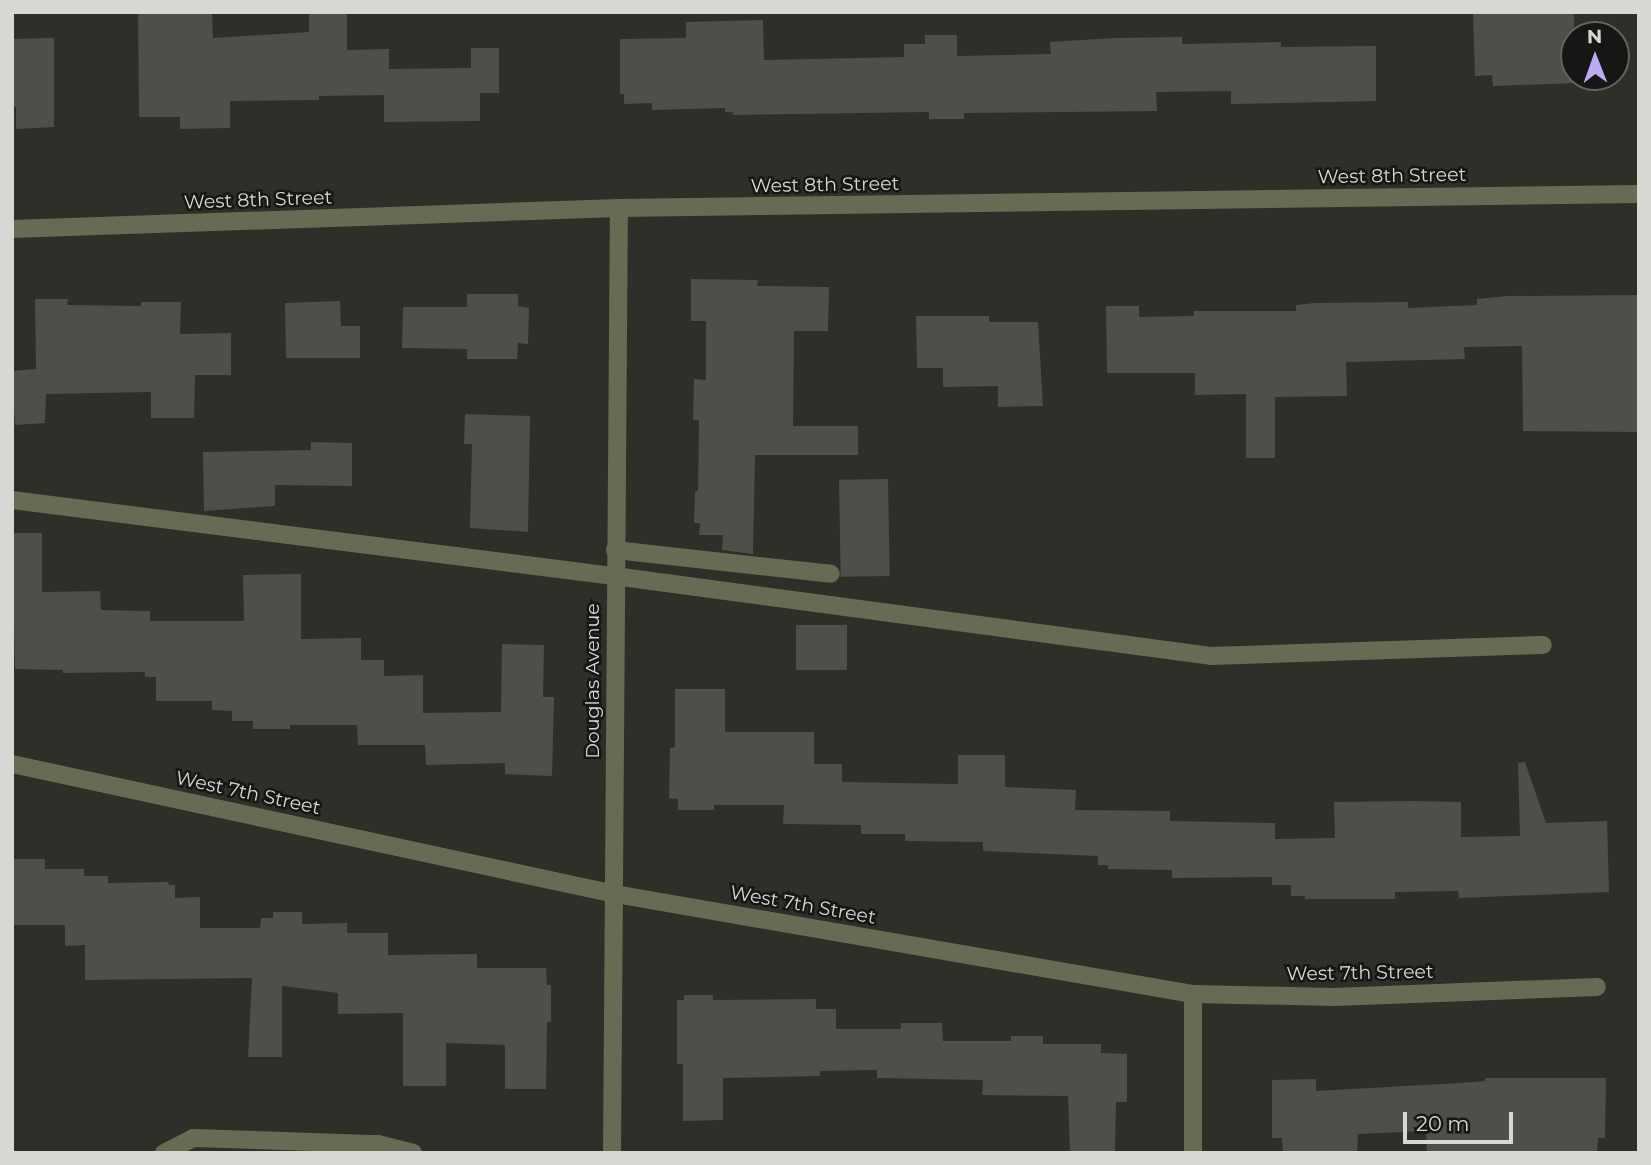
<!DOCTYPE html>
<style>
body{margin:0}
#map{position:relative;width:1651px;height:1165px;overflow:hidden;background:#2d2f29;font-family:Montserrat,sans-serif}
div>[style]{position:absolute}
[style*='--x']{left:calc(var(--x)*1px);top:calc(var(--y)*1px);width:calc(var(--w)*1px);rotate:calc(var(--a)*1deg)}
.building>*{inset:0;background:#4e4f49;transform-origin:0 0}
.minor>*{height:18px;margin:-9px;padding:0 9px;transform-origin:9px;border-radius:9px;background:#676b53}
span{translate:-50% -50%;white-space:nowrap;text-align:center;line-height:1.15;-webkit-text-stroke:5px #161614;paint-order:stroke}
.street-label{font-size:19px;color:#d7d8d4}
.frame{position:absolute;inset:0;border:14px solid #d7d8d4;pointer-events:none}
.north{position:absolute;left:1560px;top:21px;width:70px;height:70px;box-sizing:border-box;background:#161614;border:2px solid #636461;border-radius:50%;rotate:359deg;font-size:19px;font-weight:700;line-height:28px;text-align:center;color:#d7d8d4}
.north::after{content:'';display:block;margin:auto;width:24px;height:32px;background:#bea9f5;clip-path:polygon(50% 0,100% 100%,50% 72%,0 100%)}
.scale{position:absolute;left:1403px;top:1112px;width:110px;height:32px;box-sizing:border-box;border:4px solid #d7d8d4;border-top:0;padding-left:9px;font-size:21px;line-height:24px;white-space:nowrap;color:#d7d8d4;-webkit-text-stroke:5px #161614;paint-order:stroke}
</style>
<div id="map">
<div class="building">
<i style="clip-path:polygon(138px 12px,212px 12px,213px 38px,309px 32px,309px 12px,347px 12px,347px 50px,389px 49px,389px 69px,471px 68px,471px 48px,499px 48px,499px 93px,480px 93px,480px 121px,384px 122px,384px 95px,319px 96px,319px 100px,230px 101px,230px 128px,180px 129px,180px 117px,139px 117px)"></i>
<i style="clip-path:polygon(1473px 12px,1574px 12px,1574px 77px,1577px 83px,1493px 86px,1492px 75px,1475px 76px)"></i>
<i style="clip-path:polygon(763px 20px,764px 60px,904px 57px,904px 44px,925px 44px,925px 35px,957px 35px,957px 56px,1051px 54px,1050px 42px,1114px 38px,1182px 37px,1182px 44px,1281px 42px,1281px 47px,1376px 46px,1376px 101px,1231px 104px,1231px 91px,1156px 92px,1157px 111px,964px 113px,964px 119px,929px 119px,929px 112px,733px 115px,733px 112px,725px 112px,725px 108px,652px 110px,652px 103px,624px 104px,624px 94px,620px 94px,620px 39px,686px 38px,686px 22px)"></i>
<i style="clip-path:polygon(54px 38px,54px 127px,16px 129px,16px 107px,12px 107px,12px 39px)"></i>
<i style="clip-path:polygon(691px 279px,758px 280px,757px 286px,829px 287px,828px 331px,794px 331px,793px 426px,858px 426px,858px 455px,755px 455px,753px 554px,722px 550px,723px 535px,699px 535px,700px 523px,694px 523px,695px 491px,698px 491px,699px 420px,693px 420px,694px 379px,706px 380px,706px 321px,691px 321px)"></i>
<i style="clip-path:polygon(467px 294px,518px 294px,518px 306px,529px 308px,528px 344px,518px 343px,517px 359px,467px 359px,467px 349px,402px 348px,403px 307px,467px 307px)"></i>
<i style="clip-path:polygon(1639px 295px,1639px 432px,1523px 431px,1522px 346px,1464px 347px,1465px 359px,1346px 362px,1347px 396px,1275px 397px,1275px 458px,1246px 458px,1246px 394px,1195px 395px,1195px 373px,1107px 373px,1106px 306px,1139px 306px,1139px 317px,1194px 316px,1194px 311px,1296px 311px,1296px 305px,1315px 303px,1408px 302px,1408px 308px,1477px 305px,1477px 299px,1508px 296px)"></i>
<i style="clip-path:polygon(35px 299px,68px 299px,67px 305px,141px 306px,141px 302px,181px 302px,180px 334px,231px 333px,231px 375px,195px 375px,194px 418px,151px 418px,151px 392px,46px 394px,45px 423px,15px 425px,12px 371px,36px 369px)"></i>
<i style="clip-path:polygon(340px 301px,341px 326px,360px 326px,360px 358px,286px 358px,285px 303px)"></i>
<i style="clip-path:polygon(916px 316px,989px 316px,989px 322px,1038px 322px,1043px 406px,998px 407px,998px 386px,943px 387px,943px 368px,917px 368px)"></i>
<i style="clip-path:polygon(465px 414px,530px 416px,528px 532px,470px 528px,472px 444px,464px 444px)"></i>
<i style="clip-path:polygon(311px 442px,352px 443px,352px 486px,275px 485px,275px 506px,204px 511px,203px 452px,311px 450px)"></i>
<i style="left:888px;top:479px;width:97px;height:49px;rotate:89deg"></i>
<i style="clip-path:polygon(12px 533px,42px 533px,42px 592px,100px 591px,101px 610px,150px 611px,150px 621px,244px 621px,243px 575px,301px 574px,301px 639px,361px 638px,361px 660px,384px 660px,384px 676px,423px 675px,423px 713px,501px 712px,502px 644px,544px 645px,543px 697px,554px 697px,552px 776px,505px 774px,505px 763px,426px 765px,425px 745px,358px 745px,357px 725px,290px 725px,290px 729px,253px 729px,253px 721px,232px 721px,232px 711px,212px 710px,212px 701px,156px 701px,156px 677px,145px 677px,145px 672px,63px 673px,63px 670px,15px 669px)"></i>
<i style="left:796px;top:625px;width:51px;height:45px"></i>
<i style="clip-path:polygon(675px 689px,725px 689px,725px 732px,814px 732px,814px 764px,842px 764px,842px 782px,958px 784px,958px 755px,1005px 755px,1005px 787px,1076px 790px,1075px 810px,1170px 811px,1170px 821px,1275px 823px,1275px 839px,1335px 838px,1334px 802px,1412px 801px,1461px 802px,1461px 837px,1520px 836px,1518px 763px,1525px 762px,1546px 823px,1607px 821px,1609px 892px,1459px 898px,1458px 891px,1395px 892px,1395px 899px,1305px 899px,1305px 896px,1291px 896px,1291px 885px,1272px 885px,1272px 877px,1172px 878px,1172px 870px,1108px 869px,1108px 865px,1098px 865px,1098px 856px,983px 851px,983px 842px,905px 841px,905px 834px,861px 834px,861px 825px,783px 824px,784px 805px,714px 805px,714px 810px,678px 810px,678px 799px,669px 798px,670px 748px,675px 747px)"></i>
<i style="clip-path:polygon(12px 859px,45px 859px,45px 869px,84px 869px,84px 876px,108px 876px,108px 883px,168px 882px,169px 885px,175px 885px,175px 898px,200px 897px,200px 928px,260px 928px,261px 918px,273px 918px,273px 912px,302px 912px,302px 924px,347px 923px,347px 933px,388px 933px,388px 955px,477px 954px,477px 968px,546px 968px,547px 985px,551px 985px,551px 1022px,547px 1022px,546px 1089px,505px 1089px,505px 1045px,446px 1043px,446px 1086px,403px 1086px,403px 1013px,338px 1014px,338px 993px,282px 986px,282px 1057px,248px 1057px,252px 978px,85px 980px,85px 945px,65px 946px,65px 925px,12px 925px)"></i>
<i style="clip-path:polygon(684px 995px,713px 995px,713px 1000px,816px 999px,816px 1009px,836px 1009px,836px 1029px,901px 1029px,901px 1023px,942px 1023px,943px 1041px,1011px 1041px,1011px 1036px,1043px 1036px,1043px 1044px,1101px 1044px,1101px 1053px,1127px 1054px,1127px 1102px,1116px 1102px,1115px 1153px,1070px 1153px,1068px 1096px,982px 1095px,983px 1080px,877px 1078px,877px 1070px,820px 1071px,820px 1076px,723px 1078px,723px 1120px,683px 1121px,683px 1064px,677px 1064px,677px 1000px,684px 1000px)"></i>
<i style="clip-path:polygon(1485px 1078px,1606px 1078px,1605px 1138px,1598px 1138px,1597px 1153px,1427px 1153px,1426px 1131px,1358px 1134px,1357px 1153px,1283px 1153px,1282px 1138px,1272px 1138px,1272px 1080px,1316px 1079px,1316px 1091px,1460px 1083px,1485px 1081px)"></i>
</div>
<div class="minor">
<i style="--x:12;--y:229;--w:607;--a:-1.98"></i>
<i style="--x:619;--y:208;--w:1020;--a:-0.79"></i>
<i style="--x:12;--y:500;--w:607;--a:7.2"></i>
<i style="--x:614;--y:576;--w:602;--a:7.63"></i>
<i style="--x:1211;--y:656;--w:332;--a:-1.9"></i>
<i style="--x:615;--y:550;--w:217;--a:6.3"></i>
<i style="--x:12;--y:764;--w:617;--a:12.17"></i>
<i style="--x:615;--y:894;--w:587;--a:9.82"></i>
<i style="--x:1193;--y:994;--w:141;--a:1.2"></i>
<i style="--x:1334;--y:997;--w:263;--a:-2.2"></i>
<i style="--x:164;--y:1153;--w:33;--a:-27"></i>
<i style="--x:193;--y:1138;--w:185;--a:1.9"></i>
<i style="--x:378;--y:1144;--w:36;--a:14"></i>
<i style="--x:612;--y:1153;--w:945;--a:-89.58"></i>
<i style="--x:1193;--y:1153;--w:159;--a:-90"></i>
</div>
<div class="street-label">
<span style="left:1392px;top:176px;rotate:-1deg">West 8th Street</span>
<span style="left:825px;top:185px;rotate:-1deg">West 8th Street</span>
<span style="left:258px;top:200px;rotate:-2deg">West 8th Street</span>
<span style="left:593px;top:681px;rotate:-90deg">Douglas Avenue</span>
<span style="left:248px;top:793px;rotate:12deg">West 7th Street</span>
<span style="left:803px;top:905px;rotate:10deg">West 7th Street</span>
<span style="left:1360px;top:973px;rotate:-1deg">West 7th Street</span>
</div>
<div class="frame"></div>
<div class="north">N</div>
<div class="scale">20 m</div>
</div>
